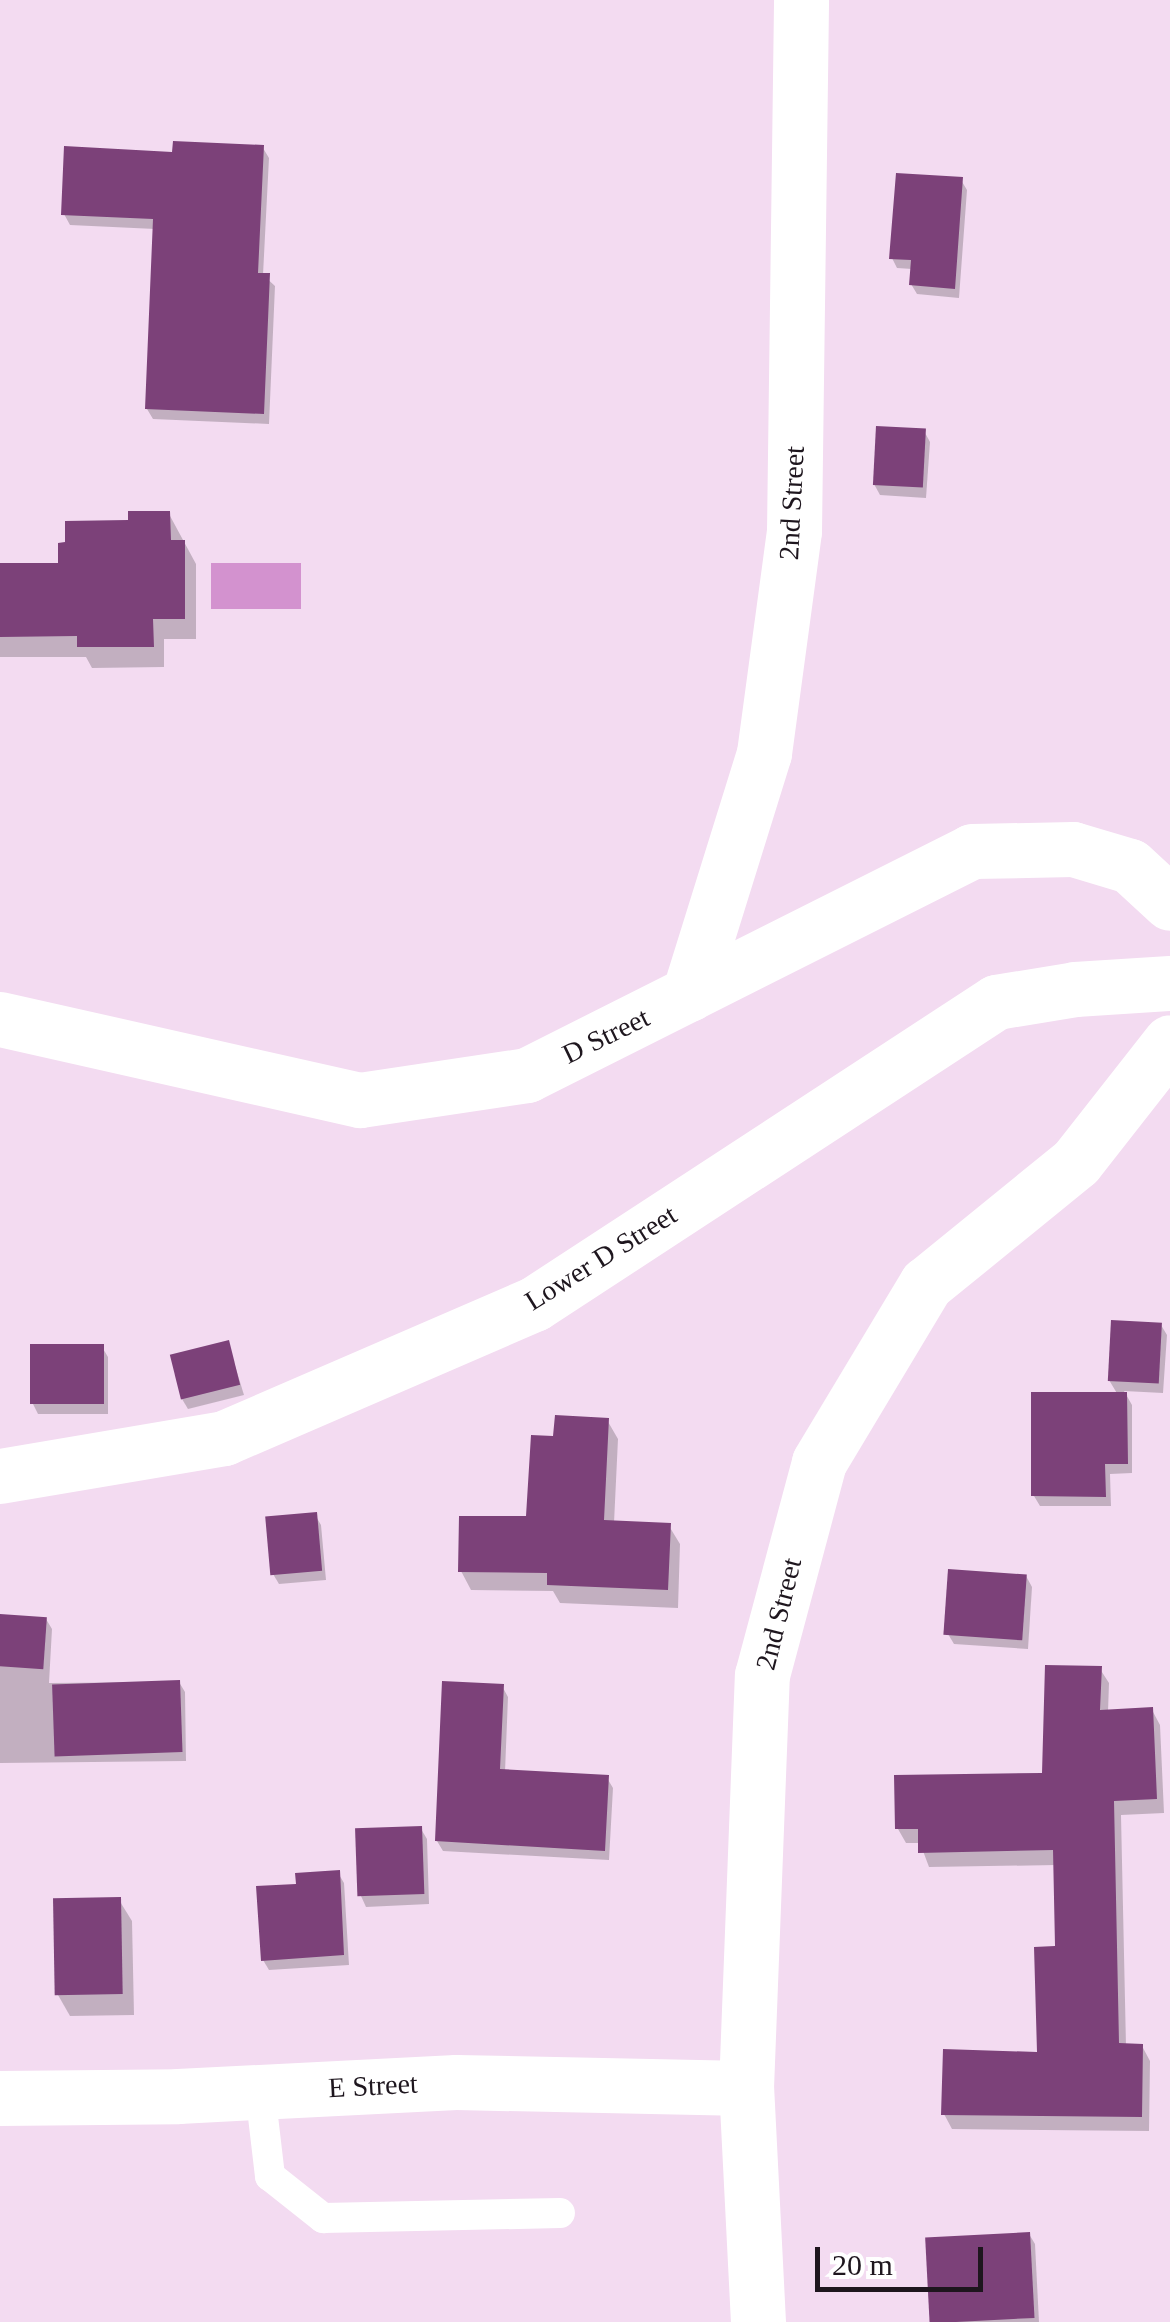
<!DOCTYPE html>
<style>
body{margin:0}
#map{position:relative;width:1170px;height:2322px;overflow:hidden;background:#f3dbf1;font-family:"Times New Roman",serif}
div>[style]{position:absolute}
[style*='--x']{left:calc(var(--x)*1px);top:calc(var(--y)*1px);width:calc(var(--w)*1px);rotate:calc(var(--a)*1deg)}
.water>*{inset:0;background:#d392cf;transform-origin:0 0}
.shadow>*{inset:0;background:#0003}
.building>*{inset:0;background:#7c4179;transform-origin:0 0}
.lane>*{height:30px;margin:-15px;padding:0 15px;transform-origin:15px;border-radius:15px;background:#fff}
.street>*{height:55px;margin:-27.5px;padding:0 27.5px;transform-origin:27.5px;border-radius:27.5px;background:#fff}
span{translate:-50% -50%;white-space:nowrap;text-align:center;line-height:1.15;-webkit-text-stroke:10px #fff;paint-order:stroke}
.street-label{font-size:28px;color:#1e161e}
.scale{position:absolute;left:815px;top:2247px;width:168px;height:45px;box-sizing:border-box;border:5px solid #1e161e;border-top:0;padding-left:12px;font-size:30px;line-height:35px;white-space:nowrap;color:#1e161e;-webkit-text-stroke:8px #fff;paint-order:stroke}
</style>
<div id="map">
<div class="water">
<i style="left:211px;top:563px;width:90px;height:46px"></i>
</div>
<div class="shadow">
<i style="clip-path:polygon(263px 148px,269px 158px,263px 275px,275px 286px,269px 424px,153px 419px,147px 409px,155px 229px,70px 225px,64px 214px,175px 154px)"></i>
<i style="clip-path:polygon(961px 180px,967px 190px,959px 298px,917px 294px,911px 284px,912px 269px,897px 268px,892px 258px)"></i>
<i style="clip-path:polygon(924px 431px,930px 442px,926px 498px,880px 495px,874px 484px)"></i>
<i style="clip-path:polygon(169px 514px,196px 564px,196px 639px,164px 639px,164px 667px,92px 668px,86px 657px,0 657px,0 566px,61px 566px,130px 522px)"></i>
<i style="clip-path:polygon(1161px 1325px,1167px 1335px,1163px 1393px,1124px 1391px,1132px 1405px,1132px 1473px,1110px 1474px,1111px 1506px,1040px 1506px,1034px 1496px,1118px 1395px,1109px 1380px)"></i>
<i style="clip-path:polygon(228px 1343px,244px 1395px,188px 1409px,182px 1399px)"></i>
<i style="clip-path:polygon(102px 1347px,108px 1357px,108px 1414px,38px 1414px,33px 1404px)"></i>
<i style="clip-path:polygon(607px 1420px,618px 1439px,614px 1523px,669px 1526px,680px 1544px,678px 1608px,560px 1603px,553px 1591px,471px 1590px,461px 1571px,528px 1518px,555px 1439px)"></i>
<i style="clip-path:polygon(315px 1515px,321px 1525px,326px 1580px,279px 1584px,273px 1574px)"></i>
<i style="clip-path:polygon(1026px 1576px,1032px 1587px,1028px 1649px,954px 1644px,948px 1634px)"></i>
<i style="clip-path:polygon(0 1617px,46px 1619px,52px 1629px,49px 1683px,179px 1682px,185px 1692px,186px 1761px,0 1763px)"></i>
<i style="clip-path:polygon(1100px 1669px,1109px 1683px,1108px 1712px,1152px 1710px,1160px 1725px,1164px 1813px,1121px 1815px,1126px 2046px,1142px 2046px,1150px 2061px,1149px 2131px,952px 2129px,944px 2114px,1040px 2055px,1058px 1948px,1056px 1865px,929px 1867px,920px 1843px,906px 1843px,898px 1829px,1044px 1775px)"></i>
<i style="clip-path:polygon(502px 1686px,508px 1697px,505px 1772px,607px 1778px,613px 1788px,609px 1860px,443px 1851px,437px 1841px)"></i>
<i style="clip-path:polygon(421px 1829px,427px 1839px,429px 1904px,366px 1907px,361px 1896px)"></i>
<i style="clip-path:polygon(338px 1873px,344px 1883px,349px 1965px,269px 1970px,263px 1960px,299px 1886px)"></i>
<i style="clip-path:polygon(119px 1900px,132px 1921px,134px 2015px,70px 2016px,58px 1995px)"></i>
<i style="clip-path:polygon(1029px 2234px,1035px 2244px,1039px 2322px,932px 2322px,928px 2240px)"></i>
</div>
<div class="building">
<i style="clip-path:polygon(173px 141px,264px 145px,258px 273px,270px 273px,264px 414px,145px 409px,153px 219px,61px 215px,64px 146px,172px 152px)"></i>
<i style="clip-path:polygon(896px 173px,963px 177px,955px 289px,909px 285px,911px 260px,889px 259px)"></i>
<i style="left:876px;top:426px;width:50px;height:59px;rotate:3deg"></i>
<i style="clip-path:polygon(128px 511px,170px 511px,171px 540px,185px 540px,185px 619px,153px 619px,154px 647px,77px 647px,77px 636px,0 637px,0 563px,58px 563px,58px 543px,65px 542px,65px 521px,128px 520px)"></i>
<i style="left:1111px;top:1320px;width:51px;height:61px;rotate:3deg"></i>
<i style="left:229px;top:1340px;width:46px;height:61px;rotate:76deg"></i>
<i style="left:30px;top:1344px;width:74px;height:60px"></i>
<i style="clip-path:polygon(1031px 1392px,1127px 1392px,1128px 1464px,1105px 1464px,1106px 1497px,1031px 1496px)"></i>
<i style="clip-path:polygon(555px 1415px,609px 1418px,604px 1520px,671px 1523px,668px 1590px,547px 1585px,547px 1573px,458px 1572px,459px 1516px,526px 1516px,531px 1435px,553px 1436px)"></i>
<i style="left:317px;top:1512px;width:59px;height:52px;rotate:85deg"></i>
<i style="left:948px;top:1569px;width:79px;height:66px;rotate:4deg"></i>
<i style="left:0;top:1614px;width:47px;height:52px;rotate:4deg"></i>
<i style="clip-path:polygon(1045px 1665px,1102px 1666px,1100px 1710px,1153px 1707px,1157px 1799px,1114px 1801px,1119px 2043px,1143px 2044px,1142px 2117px,941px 2115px,943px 2049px,1037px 2052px,1034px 1947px,1055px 1946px,1053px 1850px,918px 1853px,918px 1829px,895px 1829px,894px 1775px,1042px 1773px)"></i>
<i style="left:180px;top:1680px;width:72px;height:128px;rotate:88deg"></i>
<i style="clip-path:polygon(442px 1681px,504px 1684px,500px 1769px,609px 1775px,605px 1851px,435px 1841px)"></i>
<i style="left:422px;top:1826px;width:68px;height:67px;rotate:88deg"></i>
<i style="clip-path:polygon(340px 1870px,344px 1955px,261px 1961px,256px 1886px,296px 1884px,295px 1873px)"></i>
<i style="left:121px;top:1897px;width:97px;height:68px;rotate:89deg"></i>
<i style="left:1030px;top:2232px;width:86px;height:105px;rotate:87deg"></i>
</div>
<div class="lane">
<i style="--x:260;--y:2091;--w:86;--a:83.3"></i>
<i style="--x:270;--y:2176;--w:68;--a:38.4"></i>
<i style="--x:323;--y:2218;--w:237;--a:-1.2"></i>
</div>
<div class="street">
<i style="--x:689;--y:994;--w:252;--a:-72.7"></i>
<i style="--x:764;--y:753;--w:224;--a:-82.3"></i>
<i style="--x:794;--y:531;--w:531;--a:-89.24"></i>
<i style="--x:0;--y:1019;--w:369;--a:12.7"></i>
<i style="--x:360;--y:1100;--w:169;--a:-8.5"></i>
<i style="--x:527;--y:1075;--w:498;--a:-26.7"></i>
<i style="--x:972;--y:851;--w:101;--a:-1.1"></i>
<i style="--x:1073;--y:849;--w:59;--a:16.6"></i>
<i style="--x:1130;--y:866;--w:54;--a:42.8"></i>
<i style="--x:0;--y:1476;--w:227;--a:-9.6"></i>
<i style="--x:224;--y:1438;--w:338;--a:-23.4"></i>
<i style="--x:534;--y:1304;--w:552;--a:-33.17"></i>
<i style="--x:996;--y:1002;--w:80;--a:-9.3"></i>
<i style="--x:1075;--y:989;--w:95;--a:-3.6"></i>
<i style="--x:0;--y:2098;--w:178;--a:-0.6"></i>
<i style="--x:178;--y:2096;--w:278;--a:-2.9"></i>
<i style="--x:456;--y:2082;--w:290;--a:1.2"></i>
<i style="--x:758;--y:2322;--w:234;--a:-92.9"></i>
<i style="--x:746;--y:2088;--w:413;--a:-87.8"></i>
<i style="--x:762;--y:1675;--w:220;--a:-75"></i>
<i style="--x:819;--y:1462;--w:208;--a:-59"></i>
<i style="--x:926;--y:1284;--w:193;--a:-39.1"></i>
<i style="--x:1076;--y:1162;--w:152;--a:-51.9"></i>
</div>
<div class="street-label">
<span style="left:792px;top:503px;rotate:-87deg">2nd Street</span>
<span style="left:606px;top:1036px;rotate:-26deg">D Street</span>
<span style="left:601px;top:1258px;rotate:-32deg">Lower D Street</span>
<span style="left:779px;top:1614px;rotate:-76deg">2nd Street</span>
<span style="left:373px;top:2086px;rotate:-3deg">E Street</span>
</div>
<div class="scale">20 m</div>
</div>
